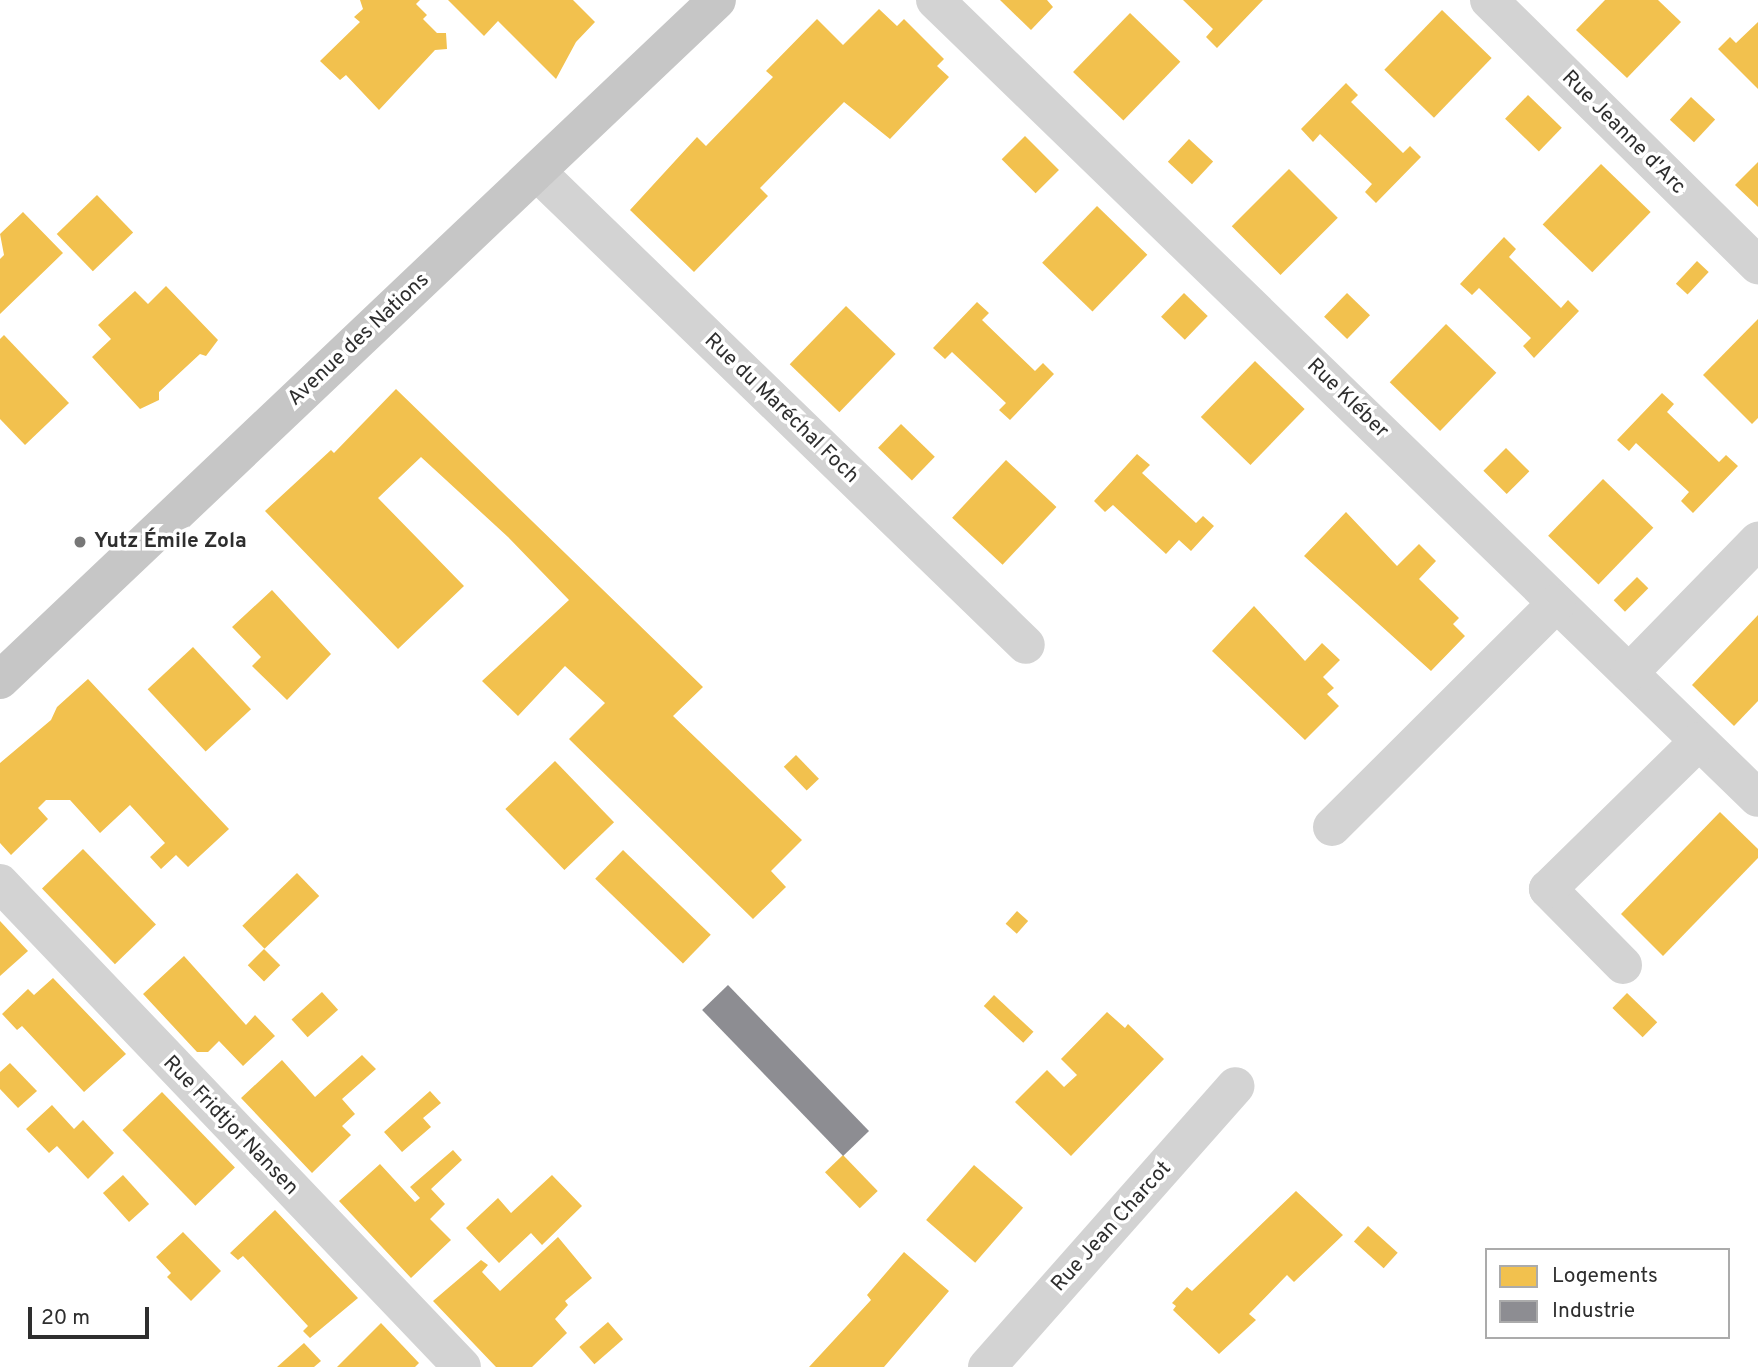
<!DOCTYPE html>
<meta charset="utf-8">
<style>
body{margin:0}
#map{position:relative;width:1758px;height:1367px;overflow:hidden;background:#fff;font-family:Overpass,sans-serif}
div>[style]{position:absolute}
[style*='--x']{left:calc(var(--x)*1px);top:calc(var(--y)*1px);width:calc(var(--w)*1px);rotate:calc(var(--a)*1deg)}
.homes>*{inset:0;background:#f2c14e;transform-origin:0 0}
.industry>*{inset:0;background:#8d8d92;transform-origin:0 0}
.minor>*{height:38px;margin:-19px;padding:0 19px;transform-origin:19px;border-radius:19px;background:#d3d3d3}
.major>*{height:38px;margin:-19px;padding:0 19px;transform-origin:19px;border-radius:19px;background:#c6c6c6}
.dots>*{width:19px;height:19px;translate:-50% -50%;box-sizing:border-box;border:4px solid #fff;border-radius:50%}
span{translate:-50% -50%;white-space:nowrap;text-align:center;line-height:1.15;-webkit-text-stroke:7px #fff;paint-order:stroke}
.street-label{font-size:21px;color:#2e2e2e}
.poi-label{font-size:21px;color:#2e2e2e;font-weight:700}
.left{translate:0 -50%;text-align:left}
.legend{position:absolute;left:1485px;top:1248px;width:245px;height:91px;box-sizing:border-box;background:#fff;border:2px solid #ababab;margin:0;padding:9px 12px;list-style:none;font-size:21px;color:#2e2e2e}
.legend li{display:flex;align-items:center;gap:14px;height:35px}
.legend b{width:35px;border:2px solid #ababab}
.scale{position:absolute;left:28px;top:1307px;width:121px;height:32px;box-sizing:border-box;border:4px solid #2e2e2e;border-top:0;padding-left:9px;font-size:21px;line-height:24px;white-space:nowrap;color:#2e2e2e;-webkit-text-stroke:5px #fff;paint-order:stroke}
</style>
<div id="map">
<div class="homes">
<i style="clip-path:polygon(360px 0,420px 0,416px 4px,427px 15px,423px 19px,437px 33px,446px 33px,447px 49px,435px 50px,379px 110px,346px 75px,340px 80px,320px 61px,360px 22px,354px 17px,363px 9px)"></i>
<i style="clip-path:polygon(448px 0,573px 0,595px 22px,576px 42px,556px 79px,498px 21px,484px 36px)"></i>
<i style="clip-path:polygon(1000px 0,1047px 0,1053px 7px,1031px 30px)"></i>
<i style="clip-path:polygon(1183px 0,1263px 0,1217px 48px,1206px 37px,1213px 29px)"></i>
<i style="clip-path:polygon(1605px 0,1658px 0,1681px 22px,1627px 78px,1576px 30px)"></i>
<i style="clip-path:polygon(879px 9px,897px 26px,904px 19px,944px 59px,937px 66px,949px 77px,890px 139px,844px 102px,760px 188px,768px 196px,694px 272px,630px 210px,697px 137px,706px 146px,773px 77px,766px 71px,817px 19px,843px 45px)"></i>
<i style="left:1442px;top:10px;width:69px;height:83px;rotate:44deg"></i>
<i style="left:1130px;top:13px;width:70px;height:82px;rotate:44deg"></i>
<i style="clip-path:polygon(1758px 22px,1758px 89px,1718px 49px,1730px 37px,1736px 43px)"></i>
<i style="clip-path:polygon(1346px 83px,1358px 95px,1351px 102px,1403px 153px,1410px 146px,1421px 157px,1376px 203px,1365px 192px,1372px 184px,1320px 134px,1313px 142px,1301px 129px)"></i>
<i style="left:1528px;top:95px;width:47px;height:33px;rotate:44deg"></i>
<i style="left:1691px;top:97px;width:33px;height:31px;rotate:43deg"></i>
<i style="left:1025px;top:136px;width:48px;height:33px;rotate:45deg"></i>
<i style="left:1189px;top:139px;width:33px;height:31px;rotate:43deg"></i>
<i style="clip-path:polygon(1758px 162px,1758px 207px,1735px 185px)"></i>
<i style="left:1601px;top:164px;width:69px;height:84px;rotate:44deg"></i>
<i style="left:1289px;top:169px;width:69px;height:81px;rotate:45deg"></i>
<i style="left:97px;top:195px;width:52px;height:56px;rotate:46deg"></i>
<i style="left:1097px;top:206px;width:70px;height:79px;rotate:44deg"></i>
<i style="clip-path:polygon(23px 212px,63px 253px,0 314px,0 259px,4px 255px,0 234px)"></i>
<i style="clip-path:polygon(1504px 237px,1516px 249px,1509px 257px,1561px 308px,1568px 300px,1579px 311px,1534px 358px,1523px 346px,1531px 338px,1479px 288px,1472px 295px,1460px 284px)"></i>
<i style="left:1697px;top:261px;width:16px;height:31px;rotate:43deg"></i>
<i style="clip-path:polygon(166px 286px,218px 340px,206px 356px,200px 354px,159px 392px,159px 400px,140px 409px,92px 357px,111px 339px,98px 325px,135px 291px,148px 304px)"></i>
<i style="left:1184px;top:293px;width:33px;height:33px;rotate:44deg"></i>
<i style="left:1347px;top:293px;width:32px;height:33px;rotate:44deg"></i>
<i style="clip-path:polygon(977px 302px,989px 313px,982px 320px,1035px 371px,1043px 363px,1054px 374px,1010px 420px,999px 410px,1006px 403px,952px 352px,945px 359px,933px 348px)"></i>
<i style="left:846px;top:306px;width:69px;height:81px;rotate:44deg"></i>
<i style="clip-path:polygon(1758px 319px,1758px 418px,1752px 424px,1703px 375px)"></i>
<i style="left:1446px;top:324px;width:70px;height:81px;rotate:44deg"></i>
<i style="clip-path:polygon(4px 335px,69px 403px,25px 445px,0 419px,0 339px)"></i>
<i style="left:1255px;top:361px;width:69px;height:78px;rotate:44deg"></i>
<i style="clip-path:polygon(396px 389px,703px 687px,673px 716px,802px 840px,771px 871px,786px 887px,753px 919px,569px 739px,605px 703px,565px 666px,518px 716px,482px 681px,569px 600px,508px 537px,421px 457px,378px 498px,464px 586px,398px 649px,265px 511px,331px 450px,334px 453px)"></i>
<i style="clip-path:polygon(1662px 393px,1674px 404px,1667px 412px,1719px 462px,1726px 455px,1738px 466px,1693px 513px,1681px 501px,1689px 492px,1636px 443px,1629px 451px,1617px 440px)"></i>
<i style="left:901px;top:424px;width:47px;height:33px;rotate:44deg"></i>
<i style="left:1506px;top:448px;width:33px;height:32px;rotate:45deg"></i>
<i style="clip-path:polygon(1137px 454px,1150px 465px,1142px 473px,1196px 523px,1203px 516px,1214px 526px,1191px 551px,1179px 540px,1166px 554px,1113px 505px,1105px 512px,1094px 501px)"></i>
<i style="left:1006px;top:460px;width:69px;height:79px;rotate:43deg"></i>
<i style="left:1603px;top:479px;width:70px;height:79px;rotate:44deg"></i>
<i style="clip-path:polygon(1346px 512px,1397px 566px,1419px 544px,1436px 561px,1419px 579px,1459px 618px,1453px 624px,1465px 636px,1431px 671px,1304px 556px)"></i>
<i style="left:1637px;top:577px;width:16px;height:33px;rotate:45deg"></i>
<i style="clip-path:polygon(272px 590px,331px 654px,287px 700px,252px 666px,261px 657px,232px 627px)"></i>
<i style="clip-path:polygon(1254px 606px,1305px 661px,1322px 643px,1340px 660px,1323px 677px,1334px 688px,1327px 694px,1339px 706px,1305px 740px,1212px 651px)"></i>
<i style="clip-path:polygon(1758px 615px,1758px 701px,1734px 726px,1692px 685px)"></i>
<i style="left:193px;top:647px;width:85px;height:62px;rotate:47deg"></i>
<i style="clip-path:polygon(88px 679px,229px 829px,188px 867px,176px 855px,161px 869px,150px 857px,165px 843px,130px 805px,100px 833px,70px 800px,46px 800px,38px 808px,48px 819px,11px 855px,0 843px,0 763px,51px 720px,57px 707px)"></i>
<i style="left:796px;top:755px;width:33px;height:17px;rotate:46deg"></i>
<i style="left:555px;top:761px;width:85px;height:69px;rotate:46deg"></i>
<i style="clip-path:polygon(1720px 812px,1758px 849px,1758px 858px,1663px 956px,1621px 914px)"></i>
<i style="left:83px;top:849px;width:105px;height:57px;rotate:46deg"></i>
<i style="left:623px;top:850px;width:122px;height:40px;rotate:44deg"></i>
<i style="left:297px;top:873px;width:32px;height:76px;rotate:46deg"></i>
<i style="left:1017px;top:911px;width:15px;height:17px;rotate:42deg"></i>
<i style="clip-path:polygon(0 921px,28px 951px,0 976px)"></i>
<i style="left:264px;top:949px;width:23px;height:23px;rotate:45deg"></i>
<i style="clip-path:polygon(184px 956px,246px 1025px,255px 1015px,275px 1036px,243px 1066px,219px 1041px,208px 1052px,197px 1052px,143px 994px)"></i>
<i style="clip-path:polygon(53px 978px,126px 1054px,84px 1092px,22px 1026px,17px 1030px,2px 1014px,28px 989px,34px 995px)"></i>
<i style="left:322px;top:992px;width:24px;height:41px;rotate:48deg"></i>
<i style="left:1627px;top:993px;width:42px;height:21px;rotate:44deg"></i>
<i style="left:994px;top:995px;width:54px;height:15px;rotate:43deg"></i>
<i style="clip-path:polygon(1107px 1012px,1125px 1028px,1128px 1024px,1164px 1059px,1071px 1156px,1015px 1102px,1047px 1070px,1064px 1087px,1077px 1075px,1061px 1059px)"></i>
<i style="clip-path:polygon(362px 1055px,376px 1069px,342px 1099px,355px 1114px,342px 1126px,351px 1135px,312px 1173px,241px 1098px,282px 1060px,315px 1097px)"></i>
<i style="clip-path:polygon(10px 1063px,37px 1091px,18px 1108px,0 1089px,0 1072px)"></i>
<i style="clip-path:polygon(430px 1091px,441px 1103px,423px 1118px,431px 1127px,402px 1152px,384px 1132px)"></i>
<i style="left:162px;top:1092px;width:105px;height:55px;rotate:46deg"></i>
<i style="clip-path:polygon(52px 1105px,74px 1129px,83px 1120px,114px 1153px,88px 1179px,57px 1146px,49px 1153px,26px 1129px)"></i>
<i style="clip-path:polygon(453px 1150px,462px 1160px,431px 1189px,445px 1204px,430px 1219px,451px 1240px,411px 1278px,339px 1201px,380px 1164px,415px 1202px,420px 1198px,410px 1187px)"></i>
<i style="left:843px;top:1155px;width:50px;height:25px;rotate:46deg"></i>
<i style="left:974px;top:1165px;width:65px;height:73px;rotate:41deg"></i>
<i style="left:123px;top:1175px;width:39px;height:27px;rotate:48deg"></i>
<i style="clip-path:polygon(552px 1175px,582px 1206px,542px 1245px,531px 1233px,499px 1263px,466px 1228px,498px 1198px,511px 1213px)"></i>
<i style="clip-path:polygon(1296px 1191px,1343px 1235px,1294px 1282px,1287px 1275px,1249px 1314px,1256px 1320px,1219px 1354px,1173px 1310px,1176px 1306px,1172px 1303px,1187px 1287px,1192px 1291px)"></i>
<i style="clip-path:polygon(275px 1210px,358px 1298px,310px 1338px,303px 1331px,308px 1326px,243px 1256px,238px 1260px,230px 1253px)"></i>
<i style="left:1368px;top:1226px;width:40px;height:21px;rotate:42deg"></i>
<i style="clip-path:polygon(183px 1232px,221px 1271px,191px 1301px,167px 1277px,171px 1273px,156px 1257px)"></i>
<i style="clip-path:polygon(558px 1237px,592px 1278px,565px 1301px,568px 1305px,555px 1319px,567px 1333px,532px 1367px,496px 1367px,433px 1301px,481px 1260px,488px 1265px,482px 1272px,500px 1291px)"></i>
<i style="clip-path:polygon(904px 1252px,949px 1291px,884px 1367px,809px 1367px,871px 1300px,867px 1295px)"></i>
<i style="left:608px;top:1322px;width:23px;height:38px;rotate:49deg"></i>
<i style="clip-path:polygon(381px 1323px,419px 1363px,415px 1367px,337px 1367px)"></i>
<i style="clip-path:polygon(304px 1343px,321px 1361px,314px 1367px,277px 1367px)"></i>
</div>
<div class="industry">
<i style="left:728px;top:985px;width:203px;height:36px;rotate:46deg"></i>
</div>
<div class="minor">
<i style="--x:935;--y:0;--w:1146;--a:44.12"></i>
<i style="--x:1489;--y:0;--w:378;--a:44.6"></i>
<i style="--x:537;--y:172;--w:680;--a:44.05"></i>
<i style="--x:1629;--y:673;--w:185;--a:-45.7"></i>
<i style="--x:1332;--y:827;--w:317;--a:-44.9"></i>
<i style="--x:0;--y:883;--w:669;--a:46.33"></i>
<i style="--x:1623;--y:965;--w:107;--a:-134.6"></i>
<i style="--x:1548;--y:889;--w:211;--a:-44.4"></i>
<i style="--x:987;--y:1367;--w:375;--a:-48.5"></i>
</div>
<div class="major">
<i style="--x:0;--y:680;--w:988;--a:-43.48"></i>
</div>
<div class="dots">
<i style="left:80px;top:542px;background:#777"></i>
</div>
<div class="street-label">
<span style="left:1623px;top:133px;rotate:45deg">Rue Jeanne d'Arc</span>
<span style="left:359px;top:340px;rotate:-43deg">Avenue des Nations</span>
<span style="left:1347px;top:399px;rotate:44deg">Rue Kléber</span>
<span style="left:781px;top:409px;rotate:44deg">Rue du Maréchal Foch</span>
<span style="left:230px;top:1126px;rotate:46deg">Rue Fridtjof Nansen</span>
<span style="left:1112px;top:1227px;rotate:-48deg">Rue Jean Charcot</span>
</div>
<div class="poi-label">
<span class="left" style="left:94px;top:542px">Yutz Émile Zola</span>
</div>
<ul class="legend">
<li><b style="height:19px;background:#f2c14e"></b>Logements</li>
<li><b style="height:19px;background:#8d8d92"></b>Industrie</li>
</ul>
<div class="scale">20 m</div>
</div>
